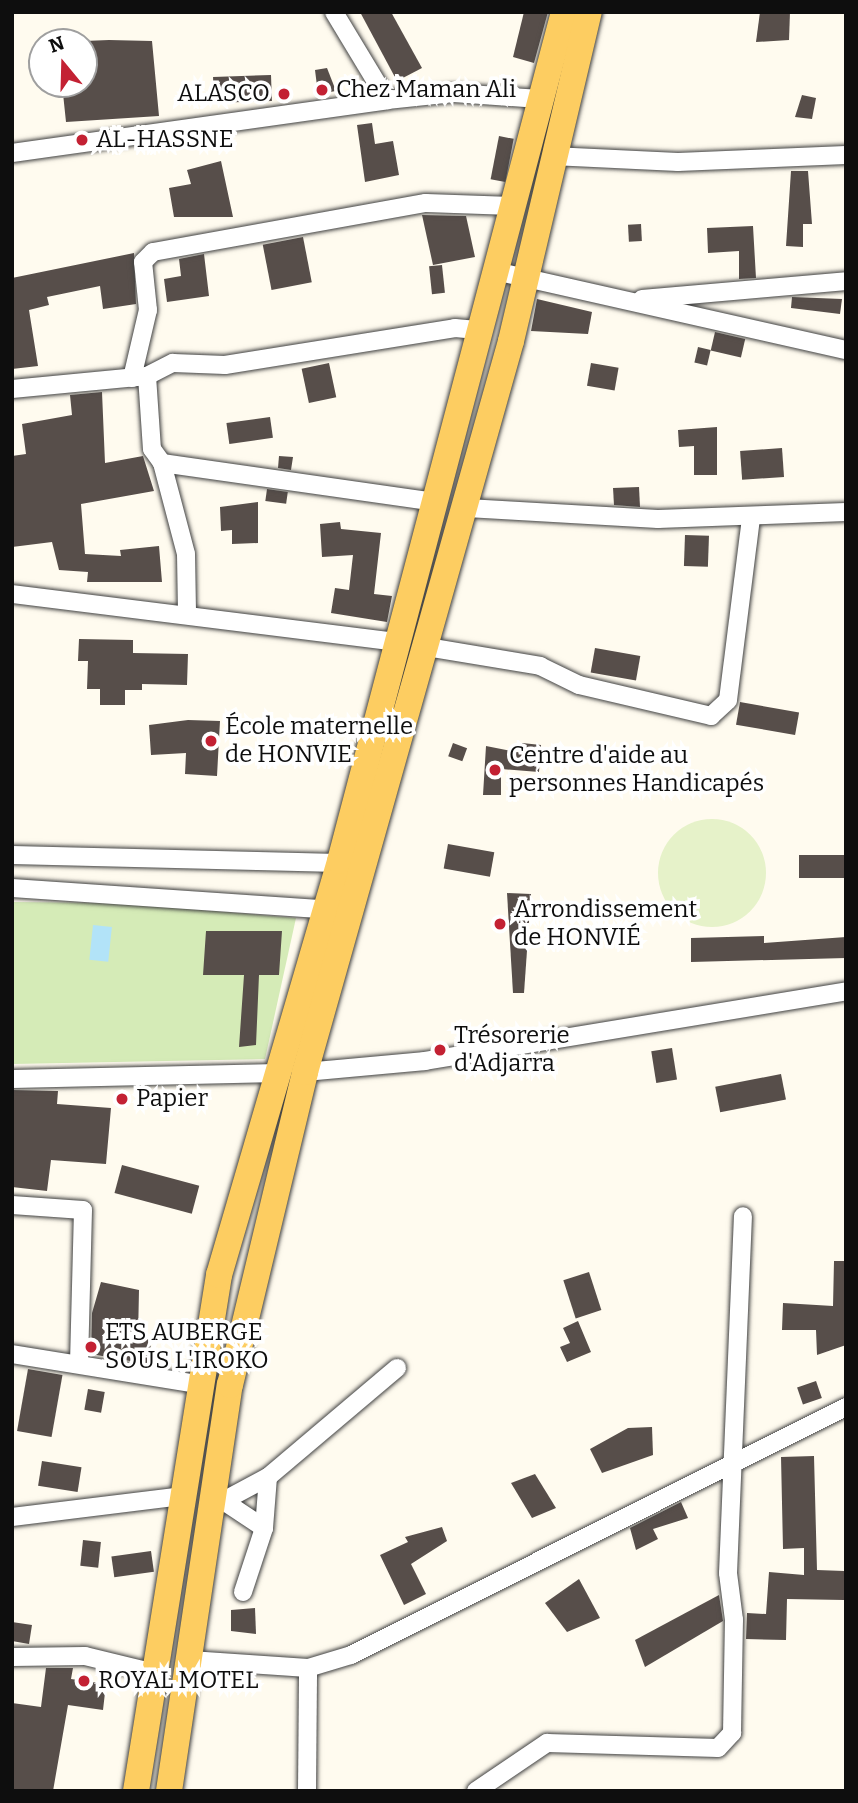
<!DOCTYPE html>
<meta charset="utf-8">
<style>
body{margin:0}
#map{position:relative;width:858px;height:1803px;overflow:hidden;background:#fffbef;font-family:Bitter,serif}
div>[style]{position:absolute}
[style*='--x']{left:calc(var(--x)*1px);top:calc(var(--y)*1px);width:calc(var(--w)*1px);rotate:calc(var(--a)*1deg)}
.green>*{inset:0;background:#d5ebb7}
.pitch>*{inset:0;background:#e6f2c9}
.round{border-radius:50%}
.water>*{inset:0;background:#b2e3f8;transform-origin:0 0}
.building>*{inset:0;background:#574e4a;transform-origin:0 0}
.roads{filter:drop-shadow(0 0 2px #414141) drop-shadow(0 0 2px #414141)}
.street>*{height:18px;margin:-9px;padding:0 9px;transform-origin:9px;border-radius:9px;background:#fff}
.primary>*{height:26px;margin:-13px;padding:0 13px;transform-origin:13px;border-radius:13px;background:#fdcd61}
.dots>*{width:19px;height:19px;translate:-50% -50%;box-sizing:border-box;border:4px solid #fff;border-radius:50%}
span{translate:-50% -50%;white-space:nowrap;text-align:center;line-height:1.15;-webkit-text-stroke:7px #fff;paint-order:stroke}
.poi-label{font-size:24px;color:#0e0e0e}
.left{translate:0 -50%;text-align:left}
.right{translate:-100% -50%;text-align:right}
.frame{position:absolute;inset:0;border:14px solid #0e0e0e;pointer-events:none}
.north{position:absolute;left:28px;top:28px;width:70px;height:70px;box-sizing:border-box;background:#fff;border:2px solid #9f9f9f;border-radius:50%;rotate:341deg;font-size:19px;font-weight:700;line-height:28px;text-align:center;color:#0e0e0e}
.north::after{content:'';display:block;margin:auto;width:24px;height:32px;background:#c32133;clip-path:polygon(50% 0,100% 100%,50% 72%,0 100%)}
</style>
<div id="map">
<div class="green">
<i style="clip-path:polygon(12px 902px,120px 903px,296px 918px,265px 1059px,12px 1064px)"></i>
</div>
<div class="pitch">
<i class="round" style="left:658px;top:819px;width:108px;height:108px"></i>
</div>
<div class="water">
<i style="left:93px;top:925px;width:19px;height:35px;rotate:6deg"></i>
</div>
<div class="building">
<i style="clip-path:polygon(360px 12px,391px 12px,422px 68px,397px 81px)"></i>
<i style="clip-path:polygon(524px 12px,548px 12px,534px 63px,513px 57px)"></i>
<i style="clip-path:polygon(760px 12px,790px 12px,789px 40px,756px 42px)"></i>
<i style="clip-path:polygon(109px 40px,152px 41px,159px 116px,66px 122px,62px 84px,84px 84px,84px 41px)"></i>
<i style="clip-path:polygon(327px 68px,336px 91px,318px 94px,315px 70px)"></i>
<i style="left:271px;top:75px;width:26px;height:58px;rotate:88deg"></i>
<i style="clip-path:polygon(802px 95px,816px 98px,812px 119px,795px 117px)"></i>
<i style="clip-path:polygon(372px 123px,375px 144px,393px 141px,399px 175px,365px 182px,357px 125px)"></i>
<i style="left:499px;top:136px;width:15px;height:44px;rotate:11deg"></i>
<i style="clip-path:polygon(221px 161px,233px 217px,174px 217px,169px 188px,191px 184px,187px 170px)"></i>
<i style="clip-path:polygon(791px 171px,808px 171px,812px 224px,803px 224px,803px 247px,786px 246px)"></i>
<i style="clip-path:polygon(422px 215px,466px 216px,475px 257px,433px 265px)"></i>
<i style="left:641px;top:224px;width:17px;height:13px;rotate:87deg"></i>
<i style="clip-path:polygon(753px 226px,756px 278px,739px 279px,739px 251px,708px 253px,707px 228px)"></i>
<i style="left:303px;top:237px;width:46px;height:41px;rotate:79deg"></i>
<i style="clip-path:polygon(134px 253px,136px 304px,103px 309px,100px 286px,47px 297px,49px 305px,29px 310px,38px 366px,12px 369px,12px 278px)"></i>
<i style="clip-path:polygon(204px 254px,209px 296px,167px 302px,164px 279px,181px 276px,179px 259px)"></i>
<i style="left:442px;top:265px;width:28px;height:13px;rotate:84deg"></i>
<i style="clip-path:polygon(792px 297px,842px 299px,840px 314px,791px 308px)"></i>
<i style="clip-path:polygon(537px 299px,592px 312px,588px 334px,531px 331px)"></i>
<i style="left:715px;top:332px;width:31px;height:19px;rotate:13deg"></i>
<i style="left:698px;top:347px;width:13px;height:16px;rotate:13deg"></i>
<i style="left:329px;top:363px;width:35px;height:28px;rotate:78deg"></i>
<i style="left:591px;top:363px;width:28px;height:23px;rotate:10deg"></i>
<i style="clip-path:polygon(102px 392px,105px 463px,143px 456px,154px 491px,81px 504px,85px 554px,121px 556px,120px 550px,159px 546px,162px 582px,87px 582px,88px 572px,59px 570px,52px 542px,12px 547px,12px 456px,26px 454px,22px 424px,72px 415px,70px 395px)"></i>
<i style="left:270px;top:417px;width:21px;height:44px;rotate:82deg"></i>
<i style="clip-path:polygon(717px 427px,717px 475px,694px 475px,694px 446px,679px 447px,678px 430px)"></i>
<i style="left:782px;top:448px;width:29px;height:42px;rotate:86deg"></i>
<i style="clip-path:polygon(279px 456px,293px 457px,291px 470px,278px 468px)"></i>
<i style="clip-path:polygon(639px 487px,640px 507px,614px 505px,613px 488px)"></i>
<i style="left:267px;top:489px;width:21px;height:12px;rotate:8deg"></i>
<i style="clip-path:polygon(258px 502px,258px 543px,232px 544px,232px 530px,221px 531px,220px 507px)"></i>
<i style="clip-path:polygon(340px 522px,341px 529px,381px 533px,374px 594px,392px 596px,387px 622px,331px 613px,335px 588px,349px 590px,353px 555px,322px 557px,320px 524px)"></i>
<i style="left:685px;top:535px;width:24px;height:31px;rotate:2deg"></i>
<i style="clip-path:polygon(79px 639px,133px 640px,133px 653px,188px 654px,187px 685px,142px 684px,142px 690px,125px 690px,125px 705px,100px 705px,100px 689px,87px 689px,88px 661px,78px 661px)"></i>
<i style="left:595px;top:648px;width:46px;height:25px;rotate:10deg"></i>
<i style="left:740px;top:702px;width:60px;height:23px;rotate:10deg"></i>
<i style="clip-path:polygon(188px 720px,220px 721px,217px 776px,185px 774px,186px 753px,151px 755px,149px 725px)"></i>
<i style="left:453px;top:743px;width:15px;height:14px;rotate:20deg"></i>
<i style="clip-path:polygon(522px 743px,541px 745px,539px 772px,501px 769px,501px 795px,483px 795px,486px 746px,522px 753px)"></i>
<i style="left:448px;top:844px;width:47px;height:25px;rotate:10deg"></i>
<i style="left:846px;top:855px;width:23px;height:47px;rotate:90deg"></i>
<i style="clip-path:polygon(507px 893px,531px 894px,524px 993px,513px 993px)"></i>
<i style="clip-path:polygon(206px 931px,282px 931px,279px 975px,259px 975px,256px 1045px,239px 1047px,244px 975px,203px 975px)"></i>
<i style="clip-path:polygon(764px 936px,764px 943px,846px 937px,846px 958px,691px 962px,691px 938px)"></i>
<i style="left:672px;top:1048px;width:32px;height:21px;rotate:81deg"></i>
<i style="left:781px;top:1074px;width:26px;height:67px;rotate:79deg"></i>
<i style="clip-path:polygon(12px 1090px,58px 1091px,57px 1104px,111px 1108px,106px 1164px,51px 1160px,47px 1191px,12px 1187px)"></i>
<i style="left:122px;top:1165px;width:80px;height:29px;rotate:15deg"></i>
<i style="clip-path:polygon(834px 1261px,846px 1261px,846px 1345px,817px 1355px,816px 1330px,782px 1330px,783px 1303px,833px 1306px)"></i>
<i style="left:589px;top:1272px;width:40px;height:27px;rotate:72deg"></i>
<i style="clip-path:polygon(101px 1282px,139px 1290px,138px 1338px,152px 1340px,147px 1364px,91px 1354px,92px 1313px)"></i>
<i style="clip-path:polygon(578px 1321px,591px 1352px,567px 1362px,560px 1347px,570px 1343px,563px 1328px)"></i>
<i style="left:28px;top:1369px;width:35px;height:63px;rotate:10deg"></i>
<i style="left:816px;top:1381px;width:18px;height:20px;rotate:71deg"></i>
<i style="left:88px;top:1389px;width:17px;height:21px;rotate:10deg"></i>
<i style="clip-path:polygon(652px 1427px,653px 1455px,602px 1473px,590px 1449px,628px 1428px)"></i>
<i style="clip-path:polygon(814px 1456px,817px 1570px,844px 1571px,844px 1600px,787px 1599px,786px 1640px,746px 1639px,747px 1613px,766px 1614px,769px 1572px,804px 1575px,804px 1548px,783px 1549px,781px 1457px)"></i>
<i style="left:42px;top:1461px;width:40px;height:25px;rotate:9deg"></i>
<i style="clip-path:polygon(535px 1474px,556px 1508px,532px 1518px,511px 1483px)"></i>
<i style="clip-path:polygon(681px 1502px,688px 1518px,653px 1529px,658px 1539px,636px 1550px,630px 1528px)"></i>
<i style="clip-path:polygon(442px 1527px,447px 1541px,411px 1564px,426px 1594px,404px 1605px,380px 1555px,408px 1542px,405px 1537px)"></i>
<i style="left:83px;top:1540px;width:18px;height:26px;rotate:6deg"></i>
<i style="left:151px;top:1551px;width:21px;height:40px;rotate:82deg"></i>
<i style="clip-path:polygon(579px 1579px,600px 1618px,567px 1632px,545px 1603px)"></i>
<i style="clip-path:polygon(719px 1595px,723px 1621px,645px 1667px,635px 1640px)"></i>
<i style="clip-path:polygon(255px 1608px,256px 1634px,231px 1631px,231px 1610px)"></i>
<i style="clip-path:polygon(12px 1622px,32px 1625px,29px 1644px,12px 1641px)"></i>
<i style="clip-path:polygon(46px 1668px,73px 1668px,71px 1679px,106px 1684px,103px 1710px,68px 1705px,53px 1791px,12px 1791px,12px 1703px,41px 1707px)"></i>
</div>
<div class="roads">
<div class="street">
<i style="--x:334;--y:12;--w:103;--a:58.9"></i>
<i style="--x:12;--y:153;--w:379;--a:-8"></i>
<i style="--x:387;--y:100;--w:67;--a:-6"></i>
<i style="--x:454;--y:93;--w:86;--a:4"></i>
<i style="--x:552;--y:156;--w:126;--a:2.7"></i>
<i style="--x:678;--y:162;--w:168;--a:-2.4"></i>
<i style="--x:495;--y:271;--w:360;--a:12.7"></i>
<i style="--x:642;--y:299;--w:205;--a:-5"></i>
<i style="--x:147;--y:376;--w:73;--a:86.1"></i>
<i style="--x:152;--y:449;--w:17;--a:54"></i>
<i style="--x:162;--y:463;--w:277;--a:8.1"></i>
<i style="--x:132;--y:378;--w:70;--a:-76.8"></i>
<i style="--x:148;--y:310;--w:48;--a:-95.9"></i>
<i style="--x:143;--y:262;--w:14;--a:-45"></i>
<i style="--x:153;--y:252;--w:277;--a:-10.2"></i>
<i style="--x:426;--y:203;--w:86;--a:2"></i>
<i style="--x:12;--y:389;--w:136;--a:-5.5"></i>
<i style="--x:147;--y:376;--w:29;--a:-27"></i>
<i style="--x:173;--y:363;--w:52;--a:2.2"></i>
<i style="--x:225;--y:365;--w:233;--a:-9.1"></i>
<i style="--x:455;--y:328;--w:25;--a:5"></i>
<i style="--x:162;--y:463;--w:94;--a:75.2"></i>
<i style="--x:186;--y:554;--w:57;--a:89"></i>
<i style="--x:467;--y:508;--w:191;--a:3.3"></i>
<i style="--x:658;--y:519;--w:188;--a:-2.1"></i>
<i style="--x:12;--y:594;--w:386;--a:7.1"></i>
<i style="--x:427;--y:647;--w:115;--a:9.5"></i>
<i style="--x:540;--y:666;--w:43;--a:26"></i>
<i style="--x:579;--y:685;--w:136;--a:13.2"></i>
<i style="--x:711;--y:716;--w:23;--a:-43"></i>
<i style="--x:728;--y:700;--w:183;--a:-82.8"></i>
<i style="--x:12;--y:855;--w:337;--a:1.4"></i>
<i style="--x:12;--y:888;--w:326;--a:3.9"></i>
<i style="--x:305;--y:1072;--w:121;--a:-5.2"></i>
<i style="--x:425;--y:1061;--w:427;--a:-9.4"></i>
<i style="--x:12;--y:1079;--w:266;--a:-1.3"></i>
<i style="--x:12;--y:1205;--w:71;--a:4"></i>
<i style="--x:83;--y:1210;--w:152;--a:91.5"></i>
<i style="--x:12;--y:1354;--w:187;--a:9.2"></i>
<i style="--x:225;--y:1502;--w:47;--a:33.7"></i>
<i style="--x:212;--y:1507;--w:64;--a:-28.2"></i>
<i style="--x:268;--y:1477;--w:169;--a:-40.2"></i>
<i style="--x:12;--y:1517;--w:171;--a:-7"></i>
<i style="--x:243;--y:1592;--w:67;--a:-71.8"></i>
<i style="--x:264;--y:1528;--w:51;--a:-85.5"></i>
<i style="--x:12;--y:1657;--w:73;--a:-0.8"></i>
<i style="--x:85;--y:1656;--w:72;--a:13.7"></i>
<i style="--x:190;--y:1660;--w:118;--a:3.9"></i>
<i style="--x:308;--y:1668;--w:45;--a:-16.8"></i>
<i style="--x:351;--y:1655;--w:554;--a:-26.61"></i>
<i style="--x:307;--y:1791;--w:123;--a:-89.5"></i>
<i style="--x:476;--y:1791;--w:86;--a:-34.1"></i>
<i style="--x:547;--y:1743;--w:171;--a:1.7"></i>
<i style="--x:718;--y:1748;--w:21;--a:-47"></i>
<i style="--x:732;--y:1733;--w:113;--a:-89"></i>
<i style="--x:734;--y:1620;--w:47;--a:-97.3"></i>
<i style="--x:728;--y:1573;--w:357;--a:-87.6"></i>
</div>
<div class="primary">
<i style="--x:136;--y:1791;--w:523;--a:-80.86"></i>
<i style="--x:219;--y:1275;--w:431;--a:-73.7"></i>
<i style="--x:340;--y:861;--w:878;--a:-75.22"></i>
<i style="--x:169;--y:1791;--w:411;--a:-81.5"></i>
<i style="--x:230;--y:1385;--w:322;--a:-76.5"></i>
<i style="--x:305;--y:1072;--w:759;--a:-74.26"></i>
<i style="--x:511;--y:341;--w:338;--a:-76.7"></i>
</div>
</div>
<div class="dots">
<i style="left:322px;top:90px;background:#c32133"></i>
<i style="left:284px;top:94px;background:#c32133"></i>
<i style="left:82px;top:140px;background:#c32133"></i>
<i style="left:211px;top:741px;background:#c32133"></i>
<i style="left:495px;top:770px;background:#c32133"></i>
<i style="left:500px;top:924px;background:#c32133"></i>
<i style="left:440px;top:1050px;background:#c32133"></i>
<i style="left:122px;top:1099px;background:#c32133"></i>
<i style="left:91px;top:1347px;background:#c32133"></i>
<i style="left:84px;top:1681px;background:#c32133"></i>
</div>
<div class="poi-label">
<span class="left" style="left:336px;top:90px">Chez Maman Ali</span>
<span class="right" style="left:270px;top:94px">ALASCO</span>
<span class="left" style="left:96px;top:140px">AL-HASSNE</span>
<span class="left" style="left:225px;top:741px">École maternelle<br>de HONVIE</span>
<span class="left" style="left:509px;top:770px">Centre d'aide au<br>personnes Handicapés</span>
<span class="left" style="left:514px;top:924px">Arrondissement<br>de HONVIÉ</span>
<span class="left" style="left:454px;top:1050px">Trésorerie<br>d'Adjarra</span>
<span class="left" style="left:136px;top:1099px">Papier</span>
<span class="left" style="left:105px;top:1347px">ETS AUBERGE<br>SOUS L'IROKO</span>
<span class="left" style="left:98px;top:1681px">ROYAL MOTEL</span>
</div>
<div class="frame"></div>
<div class="north">N</div>
</div>
